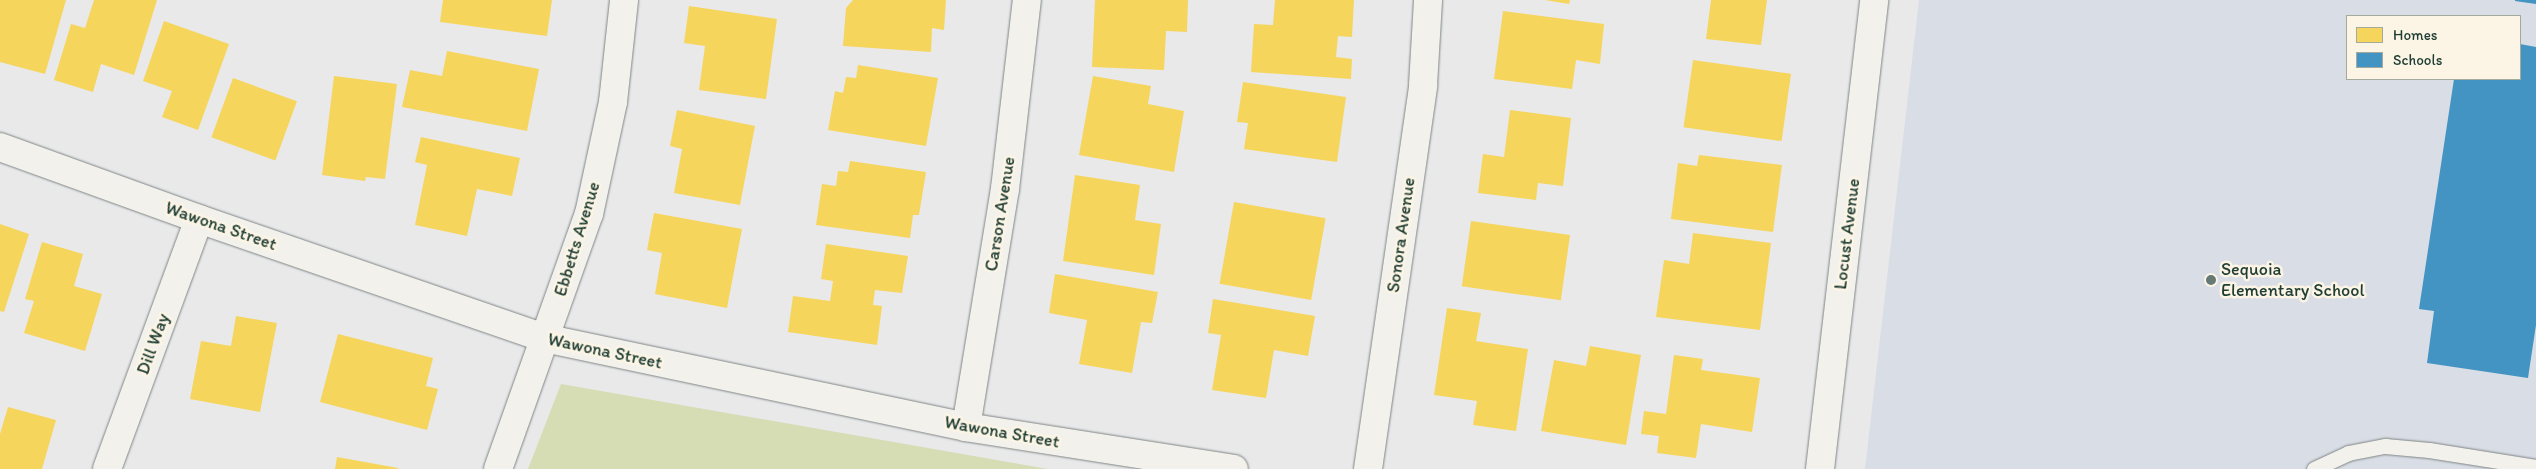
<!DOCTYPE html>
<style>
body{margin:0}
#map{position:relative;width:2536px;height:469px;overflow:hidden;background:#e9e9ea;font-family:Itim,sans-serif}
div>[style]{position:absolute}
[style*='--x']{left:calc(var(--x)*1px);top:calc(var(--y)*1px);width:calc(var(--w)*1px);rotate:calc(var(--a)*1deg)}
.built>*{inset:0;background:#d9dde6}
.green>*{inset:0;background:#d6dcb3}
.homes>*{inset:0;background:#f6d55c;transform-origin:0 0}
.schools>*{inset:0;background:#4393c3}
.roads{filter:drop-shadow(0 0 1px #7f8584) drop-shadow(0 0 1px #7f8584)}
.lane>*{height:15px;margin:-7.5px;padding:0 7.5px;transform-origin:7.5px;border-radius:7.5px;background:#f3f1ec}
.street>*{height:28px;margin:-14px;padding:0 14px;transform-origin:14px;border-radius:14px;background:#f3f1ec}
.secondary>*{height:28px;margin:-14px;padding:0 14px;transform-origin:14px;border-radius:14px;background:#f3f1ec}
.dots>*{width:14px;height:14px;translate:-50% -50%;box-sizing:border-box;border:2px solid #fcf5e5;border-radius:50%}
span{translate:-50% -50%;white-space:nowrap;text-align:center;line-height:1.15;-webkit-text-stroke:5px #fcf5e5;paint-order:stroke}
.street-label{font-size:18px;color:#1f3d34}
.poi-label{font-size:18px;color:#1f3d34}
.left{translate:0 -50%;text-align:left}
.legend{position:absolute;left:2346px;top:15px;width:175px;height:65px;box-sizing:border-box;background:#fcf5e5;border:1px solid #a4ab9e;margin:0;padding:6px 9px;list-style:none;font-size:15px;color:#1f3d34}
.legend li{display:flex;align-items:center;gap:10px;height:25px}
.legend b{width:25px;border:1px solid #a4ab9e}
</style>
<div id="map">
<div class="built">
<i style="clip-path:polygon(evenodd,1919px 0,2536px 0,2536px 469px,1865px 469px,1919px 0,2347px 16px,2520px 16px,2520px 79px,2347px 79px,2347px 16px)"></i>
</div>
<div class="green">
<i style="clip-path:polygon(561px 384px,1048px 469px,528px 469px)"></i>
</div>
<div class="homes">
<i style="clip-path:polygon(0 0,66px 0,45px 74px,0 62px)"></i>
<i style="clip-path:polygon(94px 0,157px 0,134px 75px,101px 64px,93px 92px,54px 80px,71px 24px,85px 28px)"></i>
<i style="clip-path:polygon(443px 0,552px 0,547px 36px,440px 22px)"></i>
<i style="clip-path:polygon(853px 0,946px 0,944px 30px,932px 28px,931px 52px,843px 46px,846px 8px)"></i>
<i style="clip-path:polygon(1095px 0,1188px 0,1187px 32px,1166px 31px,1164px 70px,1092px 67px)"></i>
<i style="clip-path:polygon(1275px 0,1354px 0,1352px 37px,1338px 36px,1336px 57px,1352px 59px,1351px 79px,1251px 72px,1254px 24px,1273px 25px)"></i>
<i style="clip-path:polygon(1545px 0,1570px 0,1569px 4px)"></i>
<i style="clip-path:polygon(1711px 0,1767px 0,1761px 45px,1706px 39px)"></i>
<i style="clip-path:polygon(689px 6px,777px 19px,766px 99px,699px 90px,705px 46px,684px 43px)"></i>
<i style="clip-path:polygon(1503px 11px,1604px 24px,1600px 64px,1576px 60px,1572px 89px,1494px 79px)"></i>
<i style="clip-path:polygon(164px 21px,229px 44px,198px 130px,162px 117px,172px 91px,143px 81px)"></i>
<i style="clip-path:polygon(447px 51px,539px 69px,527px 131px,402px 107px,410px 70px,442px 76px)"></i>
<i style="left:1693px;top:60px;width:99px;height:68px;rotate:8deg"></i>
<i style="clip-path:polygon(858px 65px,938px 78px,926px 146px,828px 130px,835px 91px,843px 93px,846px 77px,856px 78px)"></i>
<i style="clip-path:polygon(334px 76px,397px 84px,385px 179px,366px 177px,365px 181px,322px 175px)"></i>
<i style="clip-path:polygon(1093px 76px,1151px 86px,1148px 104px,1184px 111px,1174px 172px,1079px 155px)"></i>
<i style="left:233px;top:78px;width:68px;height:63px;rotate:20deg"></i>
<i style="clip-path:polygon(1243px 82px,1346px 97px,1337px 162px,1244px 149px,1248px 123px,1237px 122px)"></i>
<i style="clip-path:polygon(677px 110px,755px 126px,740px 205px,674px 193px,682px 149px,670px 146px)"></i>
<i style="clip-path:polygon(1510px 110px,1571px 118px,1563px 186px,1538px 183px,1536px 200px,1478px 193px,1483px 154px,1504px 157px)"></i>
<i style="clip-path:polygon(421px 137px,520px 158px,512px 196px,477px 189px,467px 236px,415px 225px,427px 165px,415px 162px)"></i>
<i style="clip-path:polygon(1699px 155px,1782px 165px,1773px 232px,1671px 219px,1678px 163px,1697px 166px)"></i>
<i style="clip-path:polygon(850px 161px,926px 172px,919px 215px,913px 215px,910px 238px,816px 225px,822px 184px,836px 186px,838px 171px,848px 172px)"></i>
<i style="clip-path:polygon(1075px 175px,1140px 185px,1135px 220px,1161px 224px,1154px 275px,1063px 261px)"></i>
<i style="left:1234px;top:202px;width:93px;height:83px;rotate:10deg"></i>
<i style="clip-path:polygon(654px 213px,742px 229px,727px 308px,655px 294px,662px 253px,647px 250px)"></i>
<i style="left:1471px;top:221px;width:100px;height:66px;rotate:8deg"></i>
<i style="clip-path:polygon(0 224px,29px 234px,4px 312px,0 311px)"></i>
<i style="clip-path:polygon(1693px 233px,1771px 243px,1760px 330px,1656px 317px,1664px 260px,1689px 264px)"></i>
<i style="clip-path:polygon(42px 242px,83px 254px,74px 286px,102px 294px,85px 351px,24px 333px,34px 301px,25px 299px)"></i>
<i style="clip-path:polygon(826px 244px,908px 256px,902px 293px,875px 290px,873px 305px,882px 306px,877px 345px,788px 332px,793px 296px,830px 301px,833px 281px,821px 279px)"></i>
<i style="clip-path:polygon(1055px 274px,1158px 292px,1152px 323px,1141px 322px,1132px 373px,1079px 364px,1087px 320px,1049px 313px)"></i>
<i style="clip-path:polygon(1213px 299px,1315px 316px,1308px 356px,1274px 350px,1266px 398px,1212px 390px,1221px 335px,1208px 333px)"></i>
<i style="clip-path:polygon(1447px 308px,1481px 313px,1476px 341px,1528px 349px,1516px 431px,1473px 425px,1477px 401px,1434px 395px)"></i>
<i style="clip-path:polygon(236px 316px,277px 323px,260px 412px,190px 399px,201px 341px,231px 346px)"></i>
<i style="clip-path:polygon(338px 334px,433px 358px,426px 386px,438px 389px,427px 430px,320px 402px)"></i>
<i style="clip-path:polygon(1590px 346px,1641px 355px,1626px 445px,1541px 431px,1554px 360px,1586px 366px)"></i>
<i style="clip-path:polygon(1674px 355px,1703px 359px,1701px 370px,1760px 378px,1752px 432px,1701px 424px,1696px 458px,1657px 453px,1659px 436px,1641px 434px,1644px 411px,1666px 414px)"></i>
<i style="clip-path:polygon(8px 407px,56px 420px,42px 469px,0 469px,0 434px)"></i>
<i style="clip-path:polygon(337px 457px,398px 468px,398px 469px,335px 469px)"></i>
</div>
<div class="schools">
<i style="clip-path:polygon(2515px 0,2536px 0,2536px 4px,2515px 1px)"></i>
<i style="clip-path:polygon(2520px 44px,2536px 47px,2536px 325px,2528px 378px,2427px 363px,2434px 311px,2419px 309px,2454px 79px,2520px 79px)"></i>
</div>
<div class="roads">
<div class="lane">
<i style="--x:2314;--y:469;--w:38;--a:-25"></i>
<i style="--x:2348;--y:453;--w:38;--a:-11"></i>
<i style="--x:2385;--y:446;--w:44;--a:5.2"></i>
<i style="--x:2429;--y:450;--w:108;--a:9"></i>
</div>
<div class="street">
<i style="--x:966;--y:427;--w:241;--a:-80.7"></i>
<i style="--x:1005;--y:189;--w:190;--a:-83.4"></i>
<i style="--x:107;--y:469;--w:266;--a:-69.8"></i>
<i style="--x:498;--y:469;--w:271;--a:-70.4"></i>
<i style="--x:589;--y:214;--w:115;--a:-77.9"></i>
<i style="--x:613;--y:102;--w:103;--a:-83.8"></i>
<i style="--x:1368;--y:469;--w:388;--a:-81.8"></i>
<i style="--x:1423;--y:85;--w:85;--a:-86.6"></i>
</div>
<div class="secondary">
<i style="--x:0;--y:147;--w:212;--a:19.9"></i>
<i style="--x:199;--y:219;--w:365;--a:19"></i>
<i style="--x:544;--y:338;--w:431;--a:11.9"></i>
<i style="--x:966;--y:427;--w:271;--a:8.9"></i>
<i style="--x:1820;--y:469;--w:472;--a:-83.4"></i>
</div>
</div>
<div class="dots">
<i style="left:2211px;top:280px;background:#667974"></i>
</div>
<div class="street-label">
<span style="left:1000px;top:214px;rotate:-81deg">Carson Avenue</span>
<span style="left:221px;top:226px;rotate:19deg">Wawona Street</span>
<span style="left:1847px;top:234px;rotate:-83deg">Locust Avenue</span>
<span style="left:1401px;top:235px;rotate:-82deg">Sonora Avenue</span>
<span style="left:577px;top:239px;rotate:-73deg">Ebbetts Avenue</span>
<span style="left:153px;top:344px;rotate:-70deg">Dill Way</span>
<span style="left:605px;top:351px;rotate:12deg">Wawona Street</span>
<span style="left:1002px;top:432px;rotate:10deg">Wawona Street</span>
</div>
<div class="poi-label">
<span class="left" style="left:2221px;top:280px">Sequoia<br>Elementary School</span>
</div>
<ul class="legend">
<li><b style="height:14px;background:#f6d55c"></b>Homes</li>
<li><b style="height:14px;background:#4393c3"></b>Schools</li>
</ul>
</div>
